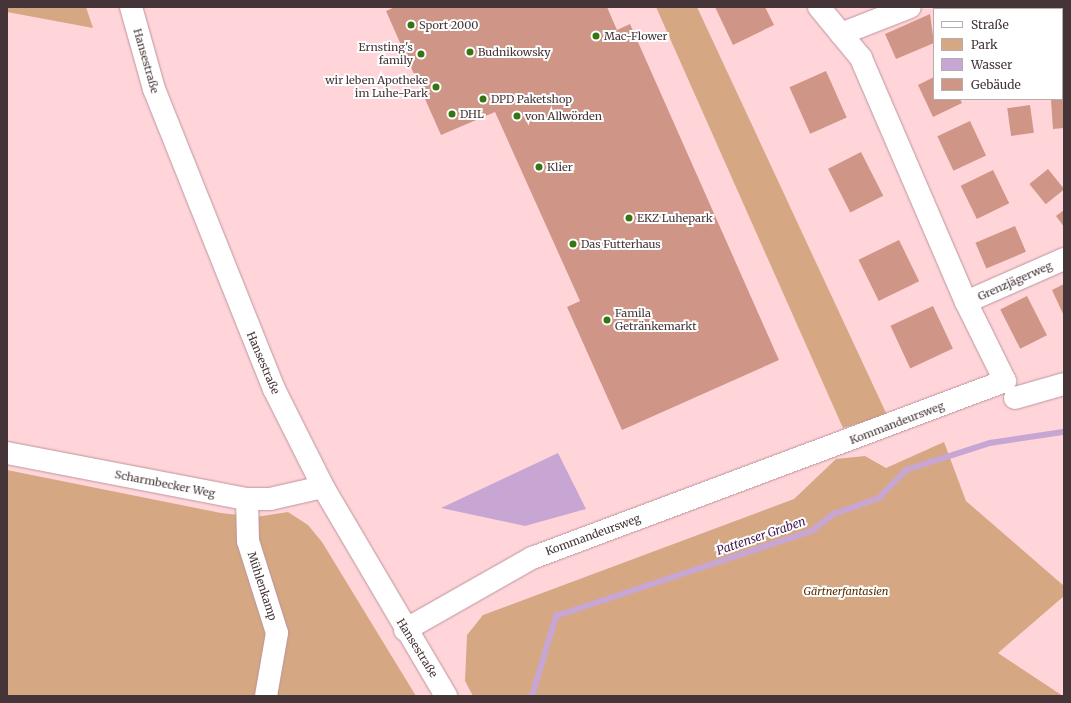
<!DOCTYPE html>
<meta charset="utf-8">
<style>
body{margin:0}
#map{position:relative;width:1071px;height:703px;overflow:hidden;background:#ffd5da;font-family:Merriweather,serif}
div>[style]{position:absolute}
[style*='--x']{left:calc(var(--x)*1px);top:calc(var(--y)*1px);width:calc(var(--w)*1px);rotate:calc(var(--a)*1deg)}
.green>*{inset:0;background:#d5a883}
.water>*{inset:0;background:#c8a6d3}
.stream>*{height:5.5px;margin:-2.75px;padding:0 2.75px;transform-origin:2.75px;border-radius:2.75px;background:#c8a6d3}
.building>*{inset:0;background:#cf9687;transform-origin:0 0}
.roads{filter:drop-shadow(0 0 1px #bc959a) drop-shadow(0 0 1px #bc959a)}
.minor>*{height:22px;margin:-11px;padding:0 11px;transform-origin:11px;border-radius:11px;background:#fff}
.major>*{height:22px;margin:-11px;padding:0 11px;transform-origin:11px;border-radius:11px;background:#fff}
.dots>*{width:11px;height:11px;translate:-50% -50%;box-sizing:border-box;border:2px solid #fff;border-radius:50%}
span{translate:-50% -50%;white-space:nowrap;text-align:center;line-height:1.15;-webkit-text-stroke:4px #fff;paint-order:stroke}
.poi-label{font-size:11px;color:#463538}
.left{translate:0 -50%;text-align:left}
.right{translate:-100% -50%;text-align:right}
.street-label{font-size:11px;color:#463538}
.park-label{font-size:11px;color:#5a2f00;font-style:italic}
.water-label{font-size:12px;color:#441a51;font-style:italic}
.frame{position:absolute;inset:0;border:8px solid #463538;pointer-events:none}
.legend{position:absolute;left:933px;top:8px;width:130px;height:92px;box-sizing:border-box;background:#fff;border:1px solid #b5aeaf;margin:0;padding:5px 7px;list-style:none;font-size:12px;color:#463538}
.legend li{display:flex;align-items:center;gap:8px;height:20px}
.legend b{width:20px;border:1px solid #b5aeaf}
</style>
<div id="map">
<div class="green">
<i style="clip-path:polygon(7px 7px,86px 7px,93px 28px,7px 12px)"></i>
<i style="clip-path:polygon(656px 7px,697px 7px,887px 415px,843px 428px)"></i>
<i style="clip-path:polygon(944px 442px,966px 501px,1064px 586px,1064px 596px,998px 653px,1063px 696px,473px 696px,465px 681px,467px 635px,483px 615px,794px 499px,836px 459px,865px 456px,886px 468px)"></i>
<i style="clip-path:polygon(7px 470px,221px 513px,256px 517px,288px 512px,308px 525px,322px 542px,416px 696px,7px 696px)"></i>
</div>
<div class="water">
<i style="clip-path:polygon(558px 453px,586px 509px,525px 526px,441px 508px)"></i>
</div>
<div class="stream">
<i style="--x:532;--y:696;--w:84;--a:-73.3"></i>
<i style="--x:556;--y:616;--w:270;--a:-18.4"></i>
<i style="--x:812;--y:531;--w:28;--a:-38"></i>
<i style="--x:834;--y:514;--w:48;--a:-19.6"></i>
<i style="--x:879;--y:498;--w:39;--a:-46"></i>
<i style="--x:906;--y:470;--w:88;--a:-17.8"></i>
<i style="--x:990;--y:443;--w:75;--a:-8.5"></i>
</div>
<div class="building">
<i style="clip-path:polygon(395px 7px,607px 7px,617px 30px,630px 24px,779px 360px,622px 430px,567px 307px,580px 301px,495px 112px,441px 135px,386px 11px)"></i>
<i style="clip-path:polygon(715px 7px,765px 7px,774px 25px,733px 45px)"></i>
<i style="clip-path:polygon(981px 7px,982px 9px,961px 8px,968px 7px)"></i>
<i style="left:1004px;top:7px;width:24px;height:2px"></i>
<i style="clip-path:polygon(930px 14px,934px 43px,896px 59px,885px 34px)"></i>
<i style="left:826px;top:71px;width:51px;height:40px;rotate:66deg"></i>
<i style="clip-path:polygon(934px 77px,934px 99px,960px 99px,962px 103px,933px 117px,918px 85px)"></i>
<i style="clip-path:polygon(1064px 99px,1064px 128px,1053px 129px,1051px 100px)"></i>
<i style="left:1030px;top:105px;width:28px;height:23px;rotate:82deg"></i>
<i style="left:970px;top:121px;width:38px;height:36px;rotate:65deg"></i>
<i style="left:861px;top:152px;width:49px;height:37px;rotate:63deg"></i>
<i style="left:1048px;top:169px;width:26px;height:24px;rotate:51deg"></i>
<i style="left:993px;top:170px;width:37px;height:36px;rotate:64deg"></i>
<i style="clip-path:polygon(1064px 210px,1064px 227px,1056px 216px)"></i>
<i style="left:1015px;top:226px;width:28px;height:43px;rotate:67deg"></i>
<i style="left:899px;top:240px;width:46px;height:45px;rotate:64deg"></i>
<i style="clip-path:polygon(1064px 284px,1064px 316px,1052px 290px)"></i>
<i style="left:1027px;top:296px;width:44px;height:30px;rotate:63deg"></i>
<i style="left:933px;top:306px;width:47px;height:47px;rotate:65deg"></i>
</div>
<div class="roads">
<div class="minor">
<i style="--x:1050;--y:9;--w:2;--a:-90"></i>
<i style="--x:841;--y:34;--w:74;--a:-21.4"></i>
<i style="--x:966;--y:302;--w:107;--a:-23.7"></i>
<i style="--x:1015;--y:398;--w:51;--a:-15.9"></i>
<i style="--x:7;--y:453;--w:244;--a:10.9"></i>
<i style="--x:247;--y:499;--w:23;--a:0"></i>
<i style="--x:270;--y:499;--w:54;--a:-12.8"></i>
<i style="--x:247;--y:499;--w:42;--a:88.6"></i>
<i style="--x:248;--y:541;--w:96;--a:72.5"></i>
<i style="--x:277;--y:633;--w:64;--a:99.9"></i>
<i style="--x:405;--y:630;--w:146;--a:-29.6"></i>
<i style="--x:532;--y:558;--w:505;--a:-20.52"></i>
<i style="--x:1005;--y:381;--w:88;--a:-116.3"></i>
<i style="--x:966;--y:302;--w:266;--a:-113.3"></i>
<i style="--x:861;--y:58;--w:66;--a:-129.5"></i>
</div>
<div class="major">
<i style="--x:131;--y:7;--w:85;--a:74.3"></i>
<i style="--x:154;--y:89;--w:323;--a:68.2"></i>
<i style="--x:274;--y:389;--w:110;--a:63.4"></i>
<i style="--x:323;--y:487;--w:243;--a:59.5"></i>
</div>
</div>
<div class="dots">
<i style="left:411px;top:25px;background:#357612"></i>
<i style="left:596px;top:36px;background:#357612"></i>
<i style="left:470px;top:52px;background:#357612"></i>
<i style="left:421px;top:54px;background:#357612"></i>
<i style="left:436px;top:87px;background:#357612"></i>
<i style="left:483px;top:99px;background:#357612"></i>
<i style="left:452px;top:114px;background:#357612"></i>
<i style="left:517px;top:116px;background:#357612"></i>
<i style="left:539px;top:167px;background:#357612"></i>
<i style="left:629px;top:218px;background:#357612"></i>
<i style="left:573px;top:244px;background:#357612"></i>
<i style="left:607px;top:320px;background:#357612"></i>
</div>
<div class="poi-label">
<span class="left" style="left:419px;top:25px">Sport 2000</span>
<span class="left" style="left:604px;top:36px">Mac-Flower</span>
<span class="right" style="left:413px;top:54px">Ernsting's<br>family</span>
<span class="left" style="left:478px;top:52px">Budnikowsky</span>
<span class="right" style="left:428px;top:87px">wir leben Apotheke<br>im Luhe-Park</span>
<span class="left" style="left:491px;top:99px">DPD Paketshop</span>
<span class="left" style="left:460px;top:114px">DHL</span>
<span class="left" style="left:525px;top:116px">von Allwörden</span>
<span class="left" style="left:547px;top:167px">Klier</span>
<span class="left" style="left:637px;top:218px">EKZ Luhepark</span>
<span class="left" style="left:581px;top:244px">Das Futterhaus</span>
<span class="left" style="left:615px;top:320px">Famila<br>Getränkemarkt</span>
</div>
<div class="street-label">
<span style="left:146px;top:61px;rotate:74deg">Hansestraße</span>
<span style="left:1015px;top:281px;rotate:-24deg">Grenzjägerweg</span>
<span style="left:263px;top:363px;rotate:67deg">Hansestraße</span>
<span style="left:897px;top:423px;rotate:-21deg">Kommandeursweg</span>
<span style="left:165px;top:484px;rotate:11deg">Scharmbecker Weg</span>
<span style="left:593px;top:535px;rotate:-20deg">Kommandeursweg</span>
<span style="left:262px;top:586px;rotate:72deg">Mühlenkamp</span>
<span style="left:417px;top:648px;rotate:58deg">Hansestraße</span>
</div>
<div class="park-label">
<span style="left:846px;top:591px">Gärtnerfantasien</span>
</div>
<div class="water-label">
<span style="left:761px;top:536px;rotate:-19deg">Pattenser Graben</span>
</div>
<div class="frame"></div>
<ul class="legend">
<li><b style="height:5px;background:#fff"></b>Straße</li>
<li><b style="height:11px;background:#d5a883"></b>Park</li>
<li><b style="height:11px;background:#c8a6d3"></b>Wasser</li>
<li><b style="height:11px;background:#cf9687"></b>Gebäude</li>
</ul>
</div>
